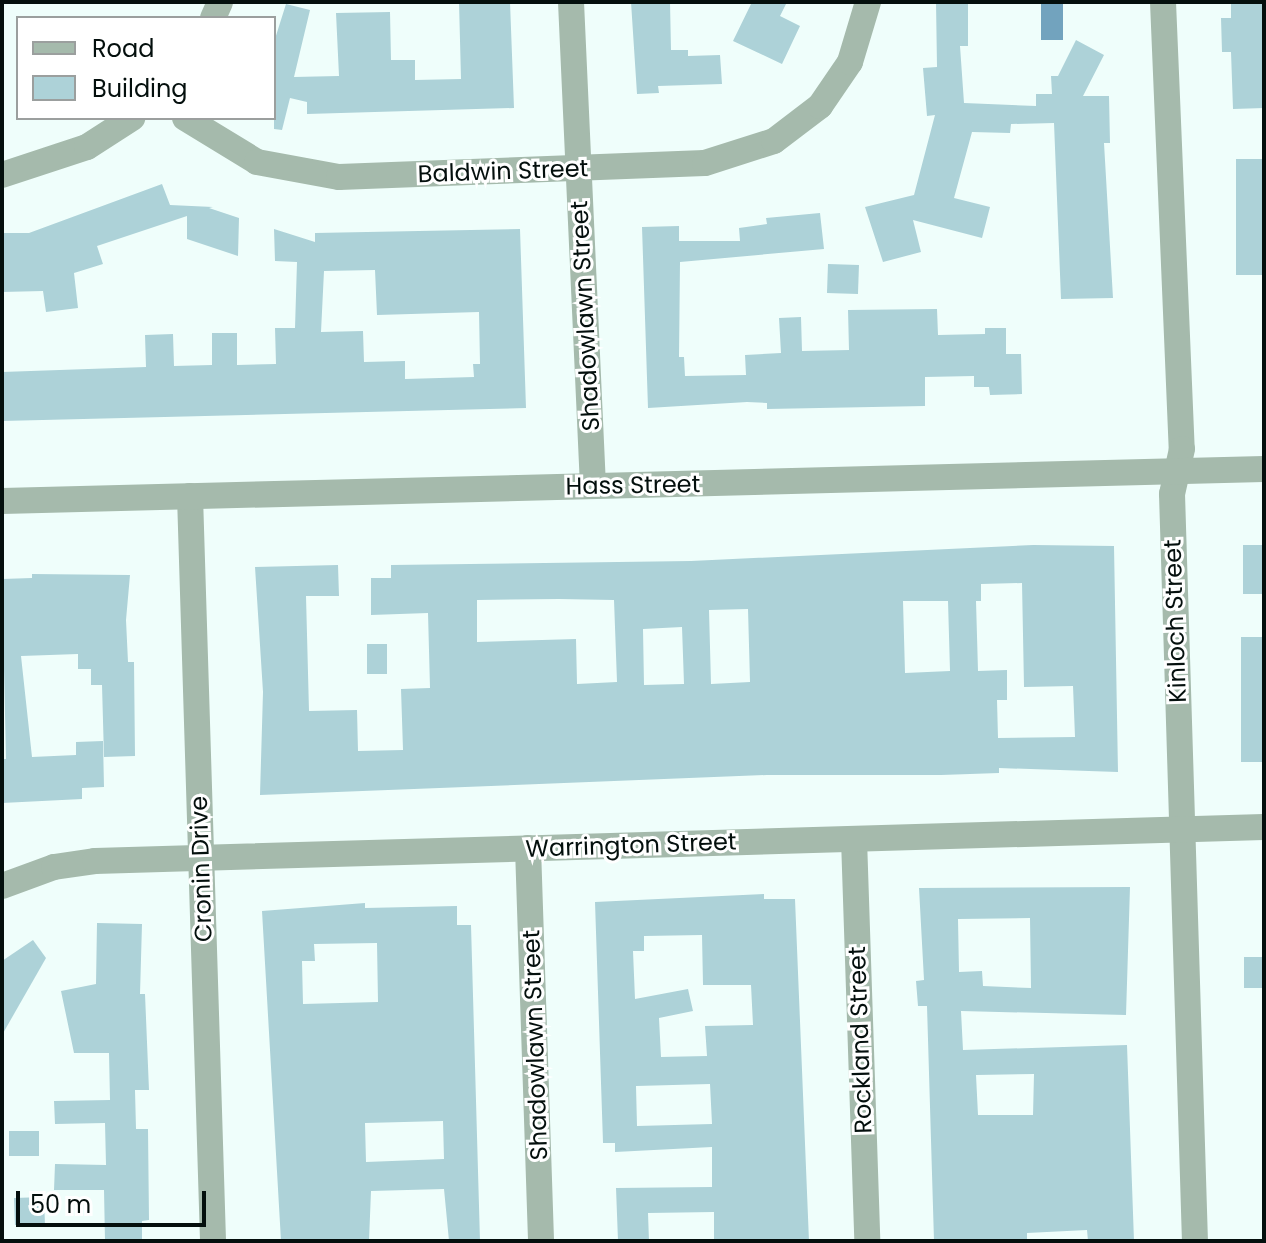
<!DOCTYPE html>
<style>
body{margin:0}
#map{position:relative;width:1266px;height:1243px;overflow:hidden;background:#effefb;font-family:Poppins,sans-serif}
div>[style]{position:absolute}
[style*='--x']{left:calc(var(--x)*1px);top:calc(var(--y)*1px);width:calc(var(--w)*1px);rotate:calc(var(--a)*1deg)}
.water>*{inset:0;background:#72a3be;transform-origin:0 0}
.building>*{inset:0;background:#add2d8;transform-origin:0 0}
.street>*{height:26px;margin:-13px;padding:0 13px;transform-origin:13px;border-radius:13px;background:#a5baac}
span{translate:-50% -50%;white-space:nowrap;text-align:center;line-height:1.15;-webkit-text-stroke:6px #fff;paint-order:stroke}
.street-label{font-size:24px;color:#040f0d}
.frame{position:absolute;inset:0;border:4px solid #040f0d;pointer-events:none}
.legend{position:absolute;left:16px;top:16px;width:260px;height:104px;box-sizing:border-box;background:#fff;border:2px solid #9b9f9e;margin:0;padding:10px 14px;list-style:none;font-size:24px;color:#040f0d}
.legend li{display:flex;align-items:center;gap:16px;height:40px}
.legend b{width:40px;border:2px solid #9b9f9e}
.scale{position:absolute;left:16px;top:1191px;width:190px;height:36px;box-sizing:border-box;border:4px solid #040f0d;border-top:0;padding-left:10px;font-size:24px;line-height:28px;white-space:nowrap;color:#040f0d;-webkit-text-stroke:6px #fff;paint-order:stroke}
</style>
<div id="map">
<div class="water">
<i style="left:1041px;top:2px;width:22px;height:38px"></i>
</div>
<div class="building">
<i style="clip-path:polygon(459px 2px,510px 2px,514px 108px,307px 114px,307px 102px,290px 98px,282px 130px,274px 129px,274px 42px,286px 4px,310px 10px,294px 77px,339px 76px,336px 13px,390px 12px,391px 60px,415px 60px,415px 80px,461px 79px)"></i>
<i style="clip-path:polygon(631px 2px,670px 2px,671px 50px,688px 50px,688px 56px,720px 55px,722px 84px,658px 86px,659px 93px,637px 94px)"></i>
<i style="clip-path:polygon(752px 2px,787px 2px,780px 16px,800px 26px,782px 64px,733px 41px)"></i>
<i style="clip-path:polygon(936px 2px,968px 2px,968px 46px,960px 46px,964px 103px,1036px 106px,1036px 94px,1052px 94px,1051px 76px,1058px 76px,1076px 40px,1104px 55px,1083px 96px,1109px 96px,1110px 143px,1104px 143px,1113px 298px,1061px 299px,1054px 123px,1011px 124px,1010px 133px,972px 132px,954px 198px,990px 207px,982px 238px,913px 220px,921px 252px,883px 262px,865px 207px,914px 195px,935px 115px,927px 116px,923px 68px,937px 67px)"></i>
<i style="clip-path:polygon(1231px 2px,1264px 2px,1264px 108px,1233px 109px,1231px 52px,1222px 52px,1221px 18px,1231px 18px)"></i>
<i style="left:1264px;top:159px;width:116px;height:28px;rotate:90deg"></i>
<i style="clip-path:polygon(162px 184px,170px 205px,213px 207px,209px 208px,239px 218px,238px 256px,187px 239px,187px 216px,97px 246px,103px 264px,74px 273px,78px 308px,46px 312px,43px 291px,2px 292px,2px 233px,29px 233px)"></i>
<i style="clip-path:polygon(820px 213px,824px 249px,680px 262px,679px 357px,684px 357px,685px 376px,746px 375px,745px 355px,781px 353px,779px 318px,801px 317px,802px 351px,849px 350px,848px 310px,937px 309px,938px 335px,985px 334px,985px 328px,1006px 328px,1006px 354px,1021px 354px,1022px 394px,990px 395px,989px 387px,974px 387px,974px 376px,925px 377px,925px 406px,767px 409px,767px 403px,747px 402px,648px 408px,642px 227px,679px 226px,679px 241px,740px 241px,739px 228px,767px 224px,766px 218px)"></i>
<i style="clip-path:polygon(evenodd,274px 229px,315px 242px,315px 233px,520px 229px,526px 408px,2px 421px,2px 372px,146px 367px,145px 335px,173px 334px,174px 366px,212px 365px,212px 333px,237px 333px,237px 365px,276px 364px,275px 328px,295px 328px,297px 262px,275px 261px,274px 229px,375px 270px,377px 315px,479px 312px,480px 364px,473px 364px,474px 377px,405px 379px,405px 361px,364px 362px,363px 331px,321px 332px,324px 271px,375px 270px)"></i>
<i style="left:828px;top:264px;width:31px;height:29px;rotate:2deg"></i>
<i style="clip-path:polygon(evenodd,1033px 545px,1114px 546px,1118px 772px,999px 768px,999px 773px,941px 775px,767px 775px,260px 795px,263px 692px,255px 567px,338px 565px,339px 596px,306px 596px,309px 711px,357px 710px,358px 751px,403px 750px,401px 689px,430px 688px,428px 613px,371px 615px,371px 578px,391px 578px,391px 565px,691px 561px,1033px 545px,1022px 583px,1024px 687px,1073px 686px,1075px 737px,998px 738px,997px 700px,1007px 700px,1007px 670px,978px 671px,976px 601px,981px 601px,981px 584px,1022px 583px,1033px 545px,559px 599px,614px 600px,617px 682px,577px 684px,576px 639px,477px 642px,477px 600px,559px 599px,1033px 545px,903px 601px,948px 601px,950px 671px,905px 673px,903px 601px,1033px 545px,748px 609px,750px 682px,711px 684px,709px 610px,748px 609px,1033px 545px,682px 627px,684px 684px,644px 685px,643px 629px,682px 627px)"></i>
<i style="left:1243px;top:545px;width:21px;height:49px"></i>
<i style="clip-path:polygon(32px 574px,130px 575px,126px 620px,128px 662px,134px 662px,135px 756px,104px 757px,102px 685px,91px 685px,91px 669px,78px 669px,78px 654px,21px 656px,32px 757px,76px 755px,76px 742px,103px 741px,104px 787px,82px 788px,82px 799px,2px 803px,2px 759px,6px 759px,2px 579px,32px 578px)"></i>
<i style="left:1241px;top:637px;width:23px;height:125px"></i>
<i style="left:387px;top:644px;width:30px;height:20px;rotate:90deg"></i>
<i style="clip-path:polygon(evenodd,1130px 887px,1126px 1015px,961px 1011px,963px 1050px,1127px 1045px,1134px 1241px,1088px 1241px,1087px 1230px,1027px 1233px,1027px 1241px,934px 1241px,927px 1006px,918px 1006px,916px 981px,924px 980px,919px 888px,1130px 887px,1030px 918px,1031px 988px,983px 986px,982px 971px,959px 972px,958px 919px,1030px 918px,1130px 887px,1034px 1074px,1033px 1115px,978px 1115px,976px 1075px,1034px 1074px)"></i>
<i style="clip-path:polygon(evenodd,764px 894px,764px 899px,795px 899px,809px 1241px,714px 1241px,714px 1212px,648px 1213px,649px 1241px,618px 1241px,616px 1188px,712px 1187px,712px 1147px,615px 1152px,615px 1143px,603px 1143px,595px 902px,764px 894px,702px 935px,703px 985px,751px 985px,753px 1025px,705px 1026px,707px 1056px,661px 1057px,659px 1018px,693px 1011px,688px 989px,635px 999px,633px 951px,644px 951px,644px 936px,702px 935px,764px 894px,710px 1084px,712px 1124px,637px 1126px,636px 1086px,710px 1084px)"></i>
<i style="clip-path:polygon(evenodd,365px 903px,365px 908px,457px 906px,457px 925px,471px 925px,480px 1241px,449px 1241px,444px 1189px,371px 1191px,369px 1241px,281px 1241px,262px 911px,365px 903px,377px 943px,378px 1002px,303px 1004px,302px 961px,315px 961px,314px 944px,377px 943px,365px 903px,443px 1121px,444px 1159px,366px 1162px,365px 1123px,443px 1121px)"></i>
<i style="clip-path:polygon(97px 923px,142px 924px,140px 994px,145px 994px,149px 1090px,135px 1090px,136px 1129px,148px 1129px,149px 1220px,142px 1221px,142px 1241px,105px 1241px,104px 1190px,54px 1190px,55px 1164px,106px 1165px,105px 1123px,55px 1124px,54px 1101px,110px 1100px,109px 1053px,74px 1053px,61px 991px,96px 984px)"></i>
<i style="clip-path:polygon(33px 940px,46px 958px,2px 1035px,2px 961px)"></i>
<i style="left:1264px;top:957px;width:31px;height:20px;rotate:90deg"></i>
<i style="left:39px;top:1131px;width:25px;height:30px;rotate:90deg"></i>
<i style="left:44px;top:1197px;width:27px;height:30px;rotate:88deg"></i>
</div>
<div class="street">
<i style="--x:571;--y:2;--w:484;--a:87.4"></i>
<i style="--x:1163;--y:2;--w:447;--a:87.6"></i>
<i style="--x:1182;--y:449;--w:46;--a:102.5"></i>
<i style="--x:1172;--y:494;--w:747;--a:88.24"></i>
<i style="--x:213;--y:18;--w:17;--a:-66"></i>
<i style="--x:185;--y:118;--w:84;--a:31.4"></i>
<i style="--x:257;--y:162;--w:83;--a:10.4"></i>
<i style="--x:339;--y:177;--w:366;--a:-2.2"></i>
<i style="--x:705;--y:163;--w:72;--a:-17.7"></i>
<i style="--x:774;--y:141;--w:58;--a:-37.3"></i>
<i style="--x:820;--y:106;--w:53;--a:-55.7"></i>
<i style="--x:850;--y:62;--w:63;--a:-73.3"></i>
<i style="--x:2;--y:175;--w:89;--a:-18.2"></i>
<i style="--x:87;--y:147;--w:54;--a:-32.8"></i>
<i style="--x:190;--y:496;--w:745;--a:88.23"></i>
<i style="--x:2;--y:501;--w:1262;--a:-1.45"></i>
<i style="--x:854;--y:839;--w:402;--a:88.1"></i>
<i style="--x:528;--y:848;--w:393;--a:88.1"></i>
<i style="--x:2;--y:886;--w:55;--a:-20.1"></i>
<i style="--x:54;--y:867;--w:41;--a:-8.3"></i>
<i style="--x:95;--y:861;--w:1169;--a:-1.67"></i>
</div>
<div class="street-label">
<span style="left:503px;top:171px;rotate:-2deg">Baldwin Street</span>
<span style="left:585px;top:316px;rotate:-93deg">Shadowlawn Street</span>
<span style="left:633px;top:485px;rotate:-1deg">Hass Street</span>
<span style="left:1175px;top:621px;rotate:-92deg">Kinloch Street</span>
<span style="left:631px;top:845px;rotate:-2deg">Warrington Street</span>
<span style="left:201px;top:869px;rotate:-92deg">Cronin Drive</span>
<span style="left:860px;top:1040px;rotate:-92deg">Rockland Street</span>
<span style="left:535px;top:1045px;rotate:-92deg">Shadowlawn Street</span>
</div>
<div class="frame"></div>
<ul class="legend">
<li><b style="height:10px;background:#a5baac"></b>Road</li>
<li><b style="height:22px;background:#add2d8"></b>Building</li>
</ul>
<div class="scale">50 m</div>
</div>
